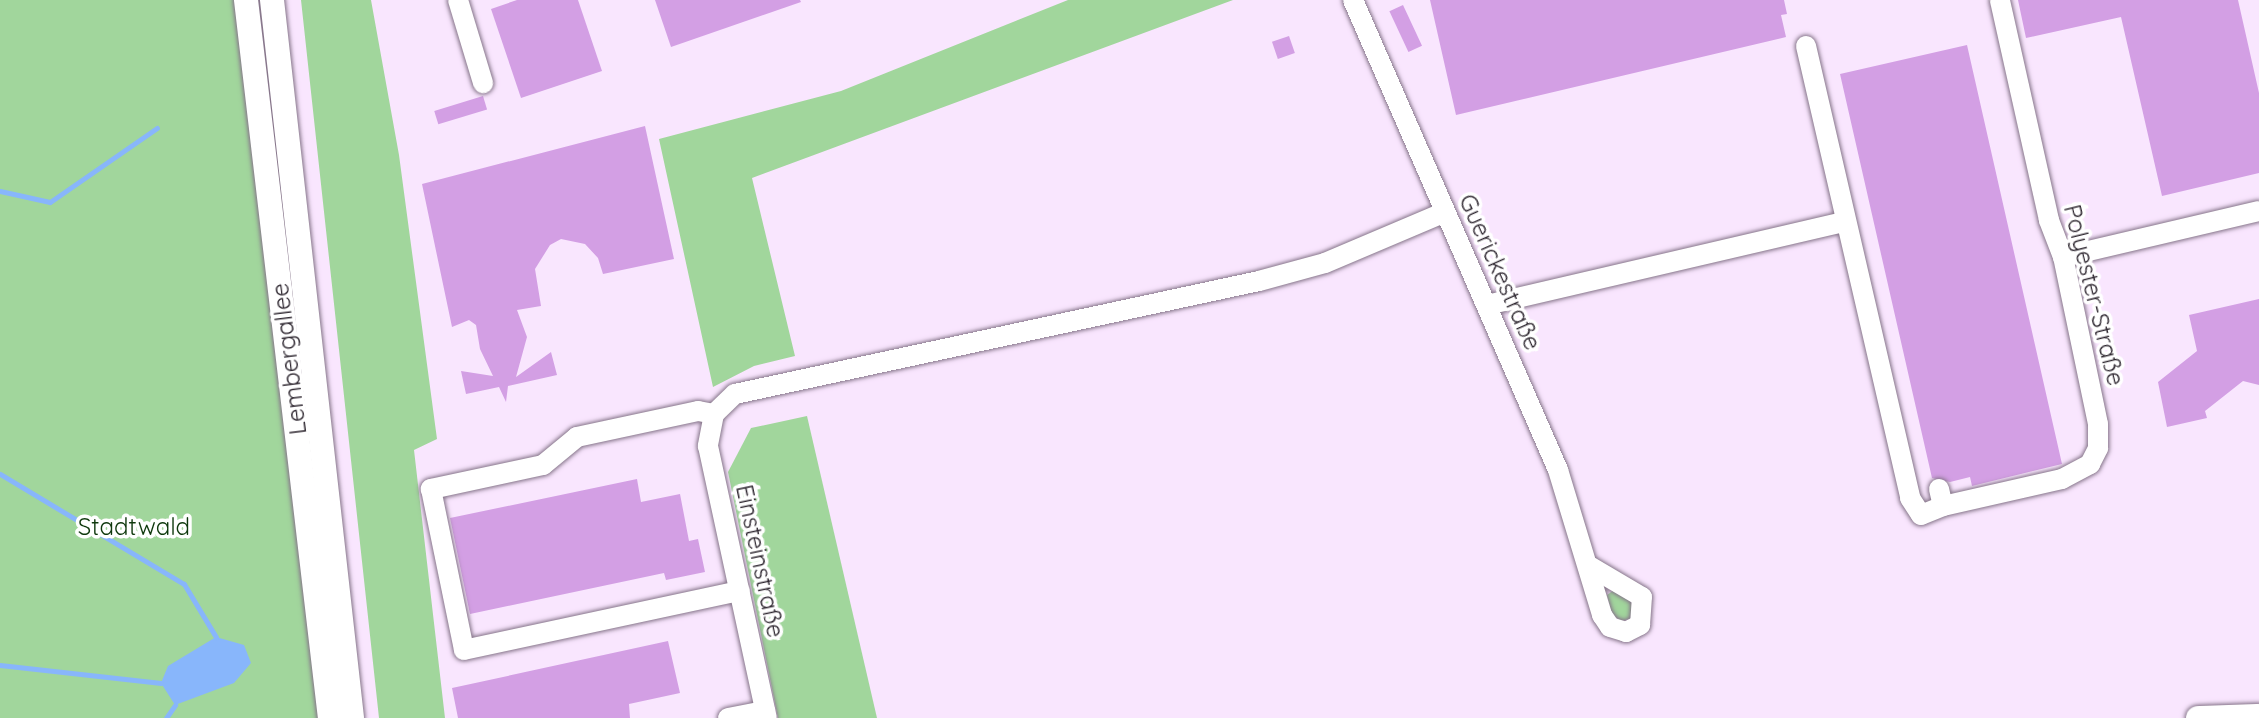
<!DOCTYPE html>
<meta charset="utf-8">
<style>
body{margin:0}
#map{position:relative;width:2259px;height:718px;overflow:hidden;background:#f9e6fe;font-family:Quicksand,sans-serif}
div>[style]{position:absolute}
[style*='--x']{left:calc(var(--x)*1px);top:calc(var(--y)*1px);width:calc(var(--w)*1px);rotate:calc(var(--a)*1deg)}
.green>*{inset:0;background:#a1d69c}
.water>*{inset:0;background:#88b6fb}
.stream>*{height:5px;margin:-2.5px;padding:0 2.5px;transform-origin:2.5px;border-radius:2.5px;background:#88b6fb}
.building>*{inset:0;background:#d39fe4;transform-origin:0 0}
.roads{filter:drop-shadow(0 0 2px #86758a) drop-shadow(0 0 2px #86758a)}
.minor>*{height:20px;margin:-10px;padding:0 10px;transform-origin:10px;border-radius:10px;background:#fff}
.major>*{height:24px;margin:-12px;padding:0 12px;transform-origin:12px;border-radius:12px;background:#fff}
span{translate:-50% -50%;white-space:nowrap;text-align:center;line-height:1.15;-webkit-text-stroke:7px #fff;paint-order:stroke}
.street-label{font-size:24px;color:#2f2831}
.park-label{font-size:24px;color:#0e380c}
</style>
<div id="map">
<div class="green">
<i style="clip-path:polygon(0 0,235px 0,320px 718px,0 718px)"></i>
<i style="clip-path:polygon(301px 0,371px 0,399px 155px,437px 439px,414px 450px,445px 718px,379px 718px)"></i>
<i style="clip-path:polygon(1068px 0,1233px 0,752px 178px,795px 356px,754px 366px,713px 387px,659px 139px,841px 91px)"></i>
<i style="clip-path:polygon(807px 416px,877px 718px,778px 718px,728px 472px,751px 428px)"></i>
<i style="clip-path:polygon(1614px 590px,1632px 599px,1633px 618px,1621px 621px,1612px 614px,1607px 595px)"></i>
</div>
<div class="water">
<i style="clip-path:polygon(216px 637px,244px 645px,251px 663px,234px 683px,175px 705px,161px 683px,168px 666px)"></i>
</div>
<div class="stream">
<i style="--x:0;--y:191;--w:51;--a:12.4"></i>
<i style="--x:50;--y:202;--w:130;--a:-34.7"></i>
<i style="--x:0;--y:474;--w:214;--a:30.9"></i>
<i style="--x:184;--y:584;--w:62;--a:58.9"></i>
<i style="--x:0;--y:665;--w:162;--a:6.4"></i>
<i style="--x:166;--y:718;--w:16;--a:-55"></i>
</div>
<div class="building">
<i style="clip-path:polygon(517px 0,578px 0,602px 71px,521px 98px,491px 9px)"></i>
<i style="clip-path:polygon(655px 0,800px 0,801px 2px,671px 47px)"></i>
<i style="clip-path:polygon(1430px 0,1784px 0,1787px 14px,1781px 15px,1786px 37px,1456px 115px)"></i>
<i style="clip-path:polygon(2018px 0,2238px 0,2259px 93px,2259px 173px,2162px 196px,2121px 17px,2026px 38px)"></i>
<i style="left:1403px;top:5px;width:45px;height:15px;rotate:65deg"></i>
<i style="left:1289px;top:36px;width:18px;height:18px;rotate:71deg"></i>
<i style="clip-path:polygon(1967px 45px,2062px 464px,1972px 486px,1970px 477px,1950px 482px,1932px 478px,1840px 74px)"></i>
<i style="left:483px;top:96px;width:14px;height:51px;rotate:73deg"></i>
<i style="clip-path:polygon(645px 126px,674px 259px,603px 274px,598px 258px,585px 244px,561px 239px,550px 245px,535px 269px,541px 306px,517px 310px,527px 337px,516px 377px,551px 352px,557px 375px,508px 386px,506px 402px,499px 387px,466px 394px,461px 371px,493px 376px,480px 349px,476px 325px,469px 320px,452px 327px,422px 184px)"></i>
<i style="clip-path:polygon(2259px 299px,2259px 385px,2243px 381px,2205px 411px,2207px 418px,2167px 427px,2158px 382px,2197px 351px,2189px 315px)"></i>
<i style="clip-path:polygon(637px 479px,641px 502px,680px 494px,689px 541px,698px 539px,705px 572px,666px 580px,664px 573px,470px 614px,450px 518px)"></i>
<i style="clip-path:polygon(668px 641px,680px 693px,629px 704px,630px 718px,458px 718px,452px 688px)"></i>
</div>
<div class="roads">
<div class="minor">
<i style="--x:458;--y:0;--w:87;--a:73.2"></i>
<i style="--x:1353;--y:0;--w:513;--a:66.43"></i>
<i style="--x:1558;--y:470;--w:152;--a:73.1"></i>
<i style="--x:1602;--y:615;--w:14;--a:56"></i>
<i style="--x:1610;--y:627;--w:17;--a:17"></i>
<i style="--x:1626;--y:632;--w:16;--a:-27"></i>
<i style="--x:1640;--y:625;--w:28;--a:-86"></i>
<i style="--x:1642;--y:597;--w:59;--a:-149.5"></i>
<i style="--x:1806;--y:46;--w:464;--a:77"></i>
<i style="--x:1910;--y:498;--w:20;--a:57"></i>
<i style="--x:1921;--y:515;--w:24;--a:-22"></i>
<i style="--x:2063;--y:257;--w:201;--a:-13.2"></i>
<i style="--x:1487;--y:305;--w:367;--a:-13.1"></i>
<i style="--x:714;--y:414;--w:29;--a:-44"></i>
<i style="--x:735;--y:394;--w:536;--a:-12.17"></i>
<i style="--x:1259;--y:281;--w:68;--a:-15.3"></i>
<i style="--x:1325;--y:263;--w:130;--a:-23"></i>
<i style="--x:714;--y:414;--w:16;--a:-169"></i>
<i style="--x:698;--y:411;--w:124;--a:167.9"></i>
<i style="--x:577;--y:437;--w:44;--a:140.5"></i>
<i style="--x:543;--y:465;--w:115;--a:167.9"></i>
<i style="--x:431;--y:489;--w:164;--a:78.4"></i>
<i style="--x:464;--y:650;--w:282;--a:-12.1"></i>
<i style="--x:714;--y:414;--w:33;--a:101"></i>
<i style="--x:708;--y:446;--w:278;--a:77.8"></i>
<i style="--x:1939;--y:489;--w:17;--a:77"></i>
<i style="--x:1943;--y:506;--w:122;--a:-12.8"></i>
<i style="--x:2062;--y:479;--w:32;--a:-28"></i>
<i style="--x:2090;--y:464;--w:18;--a:-63"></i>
<i style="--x:2098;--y:448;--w:24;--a:-90"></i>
<i style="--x:2098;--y:424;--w:171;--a:-101.8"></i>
<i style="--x:2063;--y:257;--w:40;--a:-111"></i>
<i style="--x:2049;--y:220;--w:225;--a:-102.6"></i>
<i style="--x:728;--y:718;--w:38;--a:-11"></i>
</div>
<div class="major">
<i style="--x:246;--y:0;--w:723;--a:83.33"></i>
<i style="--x:272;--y:0;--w:722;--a:83.64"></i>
<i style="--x:2198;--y:718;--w:61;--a:-1.9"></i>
</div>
</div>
<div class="street-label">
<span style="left:1500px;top:272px;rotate:66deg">Guerickestraße</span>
<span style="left:2094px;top:295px;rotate:76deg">Polyester-Straße</span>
<span style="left:289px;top:359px;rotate:-97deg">Lembergallee</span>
<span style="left:760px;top:561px;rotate:78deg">Einsteinstraße</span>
</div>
<div class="park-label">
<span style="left:134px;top:527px">Stadtwald</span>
</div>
</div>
